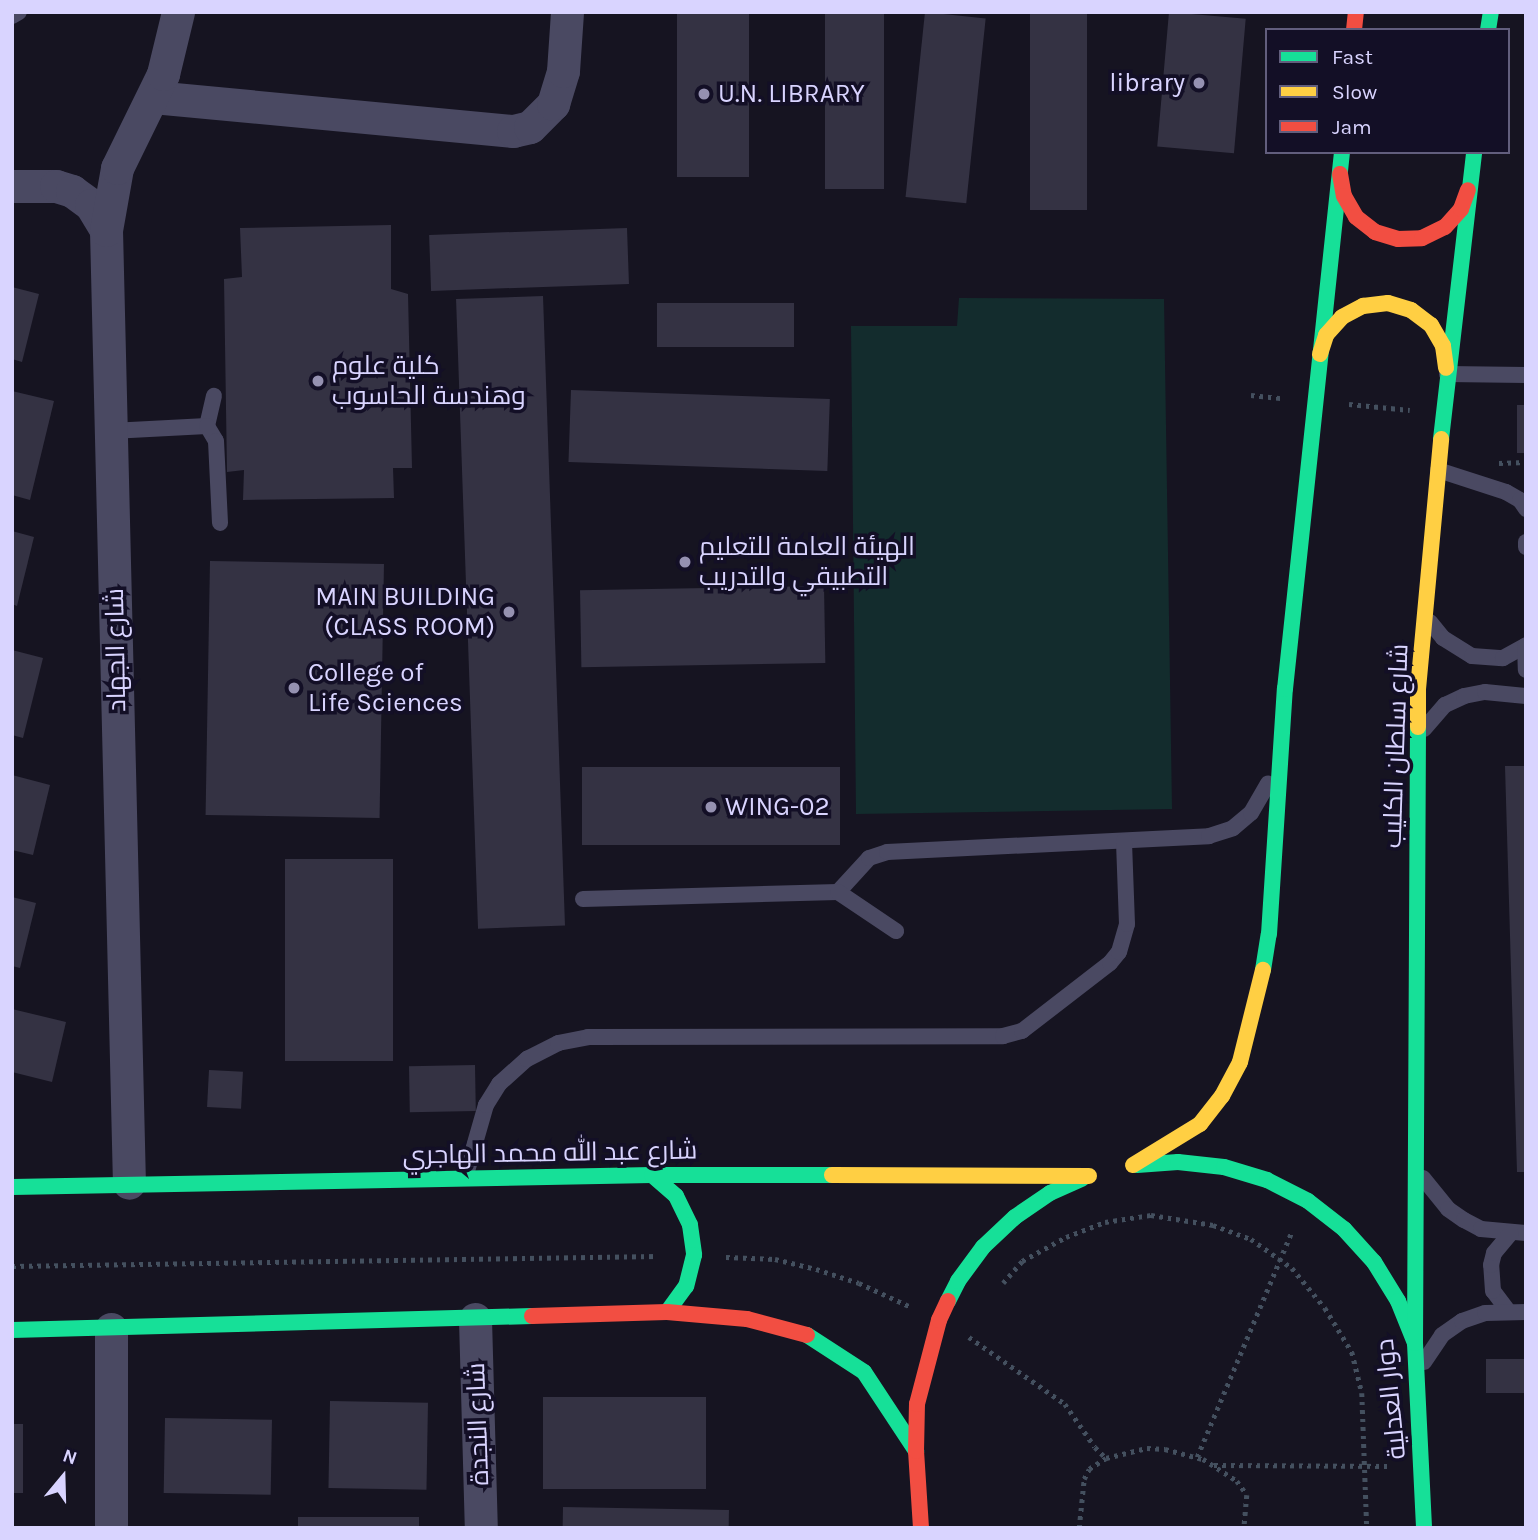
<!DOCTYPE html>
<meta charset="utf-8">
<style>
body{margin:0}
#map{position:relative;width:1538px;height:1540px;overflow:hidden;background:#161421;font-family:Karla,Cairo,sans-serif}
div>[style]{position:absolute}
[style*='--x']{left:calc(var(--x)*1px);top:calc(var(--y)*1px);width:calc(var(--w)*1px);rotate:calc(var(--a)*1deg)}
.green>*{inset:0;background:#132c2d}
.building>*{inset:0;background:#343243;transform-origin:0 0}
.path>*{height:4.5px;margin-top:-2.25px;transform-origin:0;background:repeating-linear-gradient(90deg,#44505f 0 3.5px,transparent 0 8.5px)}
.lane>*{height:16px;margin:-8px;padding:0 8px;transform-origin:8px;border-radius:8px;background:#4a4962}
.street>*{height:33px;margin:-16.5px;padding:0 16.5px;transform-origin:16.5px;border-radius:16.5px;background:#4a4962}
.fast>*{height:16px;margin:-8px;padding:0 8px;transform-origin:8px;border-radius:8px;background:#16e098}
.slow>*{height:16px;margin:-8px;padding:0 8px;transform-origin:8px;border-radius:8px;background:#ffcf43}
.jam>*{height:16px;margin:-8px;padding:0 8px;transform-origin:8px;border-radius:8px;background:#f24e42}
.dots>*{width:19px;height:19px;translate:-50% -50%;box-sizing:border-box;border:4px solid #130f26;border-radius:50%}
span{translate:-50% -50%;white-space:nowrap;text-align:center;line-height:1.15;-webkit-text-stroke:7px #130f26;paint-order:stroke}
.poi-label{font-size:26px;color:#d9d4ff}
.right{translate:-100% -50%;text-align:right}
.left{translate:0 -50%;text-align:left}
.street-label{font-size:26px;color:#d9d4ff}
.frame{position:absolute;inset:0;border:14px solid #d9d4ff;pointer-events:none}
.legend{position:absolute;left:1265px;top:28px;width:245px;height:126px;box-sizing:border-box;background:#130f26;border:2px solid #625e7d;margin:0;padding:9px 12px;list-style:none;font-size:21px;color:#d9d4ff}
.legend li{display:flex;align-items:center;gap:14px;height:35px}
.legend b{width:35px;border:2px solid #625e7d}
.north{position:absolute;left:28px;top:1442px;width:70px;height:70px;-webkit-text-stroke:5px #130f26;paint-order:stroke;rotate:19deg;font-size:19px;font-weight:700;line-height:28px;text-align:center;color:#d9d4ff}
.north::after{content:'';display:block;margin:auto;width:24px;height:32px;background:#d9d4ff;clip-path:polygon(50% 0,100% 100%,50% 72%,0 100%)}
</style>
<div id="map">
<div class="green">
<i style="clip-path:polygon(959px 298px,1164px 299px,1172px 809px,856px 814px,851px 326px,957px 326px)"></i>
</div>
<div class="building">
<i style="left:677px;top:12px;width:72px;height:165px"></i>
<i style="left:825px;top:12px;width:59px;height:177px"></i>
<i style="left:925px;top:12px;width:61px;height:186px;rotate:6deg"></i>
<i style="left:1030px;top:12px;width:57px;height:198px"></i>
<i style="left:1169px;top:12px;width:77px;height:135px;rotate:5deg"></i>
<i style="clip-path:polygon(391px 225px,391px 289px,408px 294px,412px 468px,393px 468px,394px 498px,243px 500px,244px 470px,227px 472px,224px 279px,242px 277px,240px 228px)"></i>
<i style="left:627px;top:228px;width:56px;height:198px;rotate:88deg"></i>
<i style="clip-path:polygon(12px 287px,39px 294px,22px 362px,12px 359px)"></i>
<i style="left:543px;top:296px;width:630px;height:87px;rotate:88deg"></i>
<i style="left:794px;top:303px;width:44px;height:137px;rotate:90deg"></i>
<i style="left:571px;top:390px;width:259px;height:72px;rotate:2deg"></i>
<i style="clip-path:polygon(12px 391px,54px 401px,30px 500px,12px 495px)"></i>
<i style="left:1517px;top:405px;width:9px;height:48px"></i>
<i style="clip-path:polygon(12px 531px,34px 537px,17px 606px,12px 604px)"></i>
<i style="left:210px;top:561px;width:174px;height:254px;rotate:1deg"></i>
<i style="left:824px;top:586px;width:77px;height:244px;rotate:89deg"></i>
<i style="clip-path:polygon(12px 650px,43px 658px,23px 738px,12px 735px)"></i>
<i style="clip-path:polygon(1505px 766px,1526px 766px,1526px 1172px,1517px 1172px)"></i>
<i style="left:840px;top:767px;width:78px;height:258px;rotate:90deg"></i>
<i style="clip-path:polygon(12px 775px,50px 785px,33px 855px,12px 850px)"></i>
<i style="left:285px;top:859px;width:108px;height:202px"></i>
<i style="clip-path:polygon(12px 897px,36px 903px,20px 968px,12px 966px)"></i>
<i style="clip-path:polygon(12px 1009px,66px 1022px,52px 1082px,12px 1072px)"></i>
<i style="left:475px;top:1065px;width:46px;height:66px;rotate:89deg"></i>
<i style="left:209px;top:1070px;width:34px;height:37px;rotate:3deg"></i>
<i style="left:1526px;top:1359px;width:34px;height:40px;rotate:90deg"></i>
<i style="left:543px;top:1397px;width:163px;height:92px"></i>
<i style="left:330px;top:1401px;width:98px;height:87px;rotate:1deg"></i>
<i style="left:165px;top:1418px;width:107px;height:75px;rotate:1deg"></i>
<i style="left:12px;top:1424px;width:11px;height:69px"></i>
<i style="left:563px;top:1507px;width:166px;height:21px;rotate:1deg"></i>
<i style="left:298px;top:1517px;width:121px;height:11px"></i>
</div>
<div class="path">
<i style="--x:1251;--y:395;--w:30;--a:6"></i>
<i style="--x:1349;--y:404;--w:61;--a:5.6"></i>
<i style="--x:1499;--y:463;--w:27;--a:-2"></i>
<i style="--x:726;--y:1257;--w:49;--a:2.3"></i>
<i style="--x:775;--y:1259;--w:42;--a:13.7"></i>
<i style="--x:816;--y:1269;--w:45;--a:18"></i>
<i style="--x:859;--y:1283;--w:55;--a:24.7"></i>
<i style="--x:12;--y:1266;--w:646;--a:-0.89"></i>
<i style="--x:1003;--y:1283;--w:29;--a:-49"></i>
<i style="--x:1022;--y:1261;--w:50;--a:-28.6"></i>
<i style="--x:1066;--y:1237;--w:42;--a:-21"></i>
<i style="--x:1105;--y:1222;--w:47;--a:-8.7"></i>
<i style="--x:1151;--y:1215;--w:63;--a:9.2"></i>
<i style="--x:1213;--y:1225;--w:40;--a:20.2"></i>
<i style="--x:1251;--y:1239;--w:50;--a:35.3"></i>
<i style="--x:1292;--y:1268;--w:52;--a:50.5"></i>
<i style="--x:1325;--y:1308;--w:52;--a:58.5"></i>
<i style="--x:1352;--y:1352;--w:42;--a:76.3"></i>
<i style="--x:1362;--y:1393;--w:135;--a:87.9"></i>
<i style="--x:969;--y:1337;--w:117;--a:34.9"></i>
<i style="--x:1065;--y:1404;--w:52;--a:55.1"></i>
<i style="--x:1095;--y:1447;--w:16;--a:45"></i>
<i style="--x:1197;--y:1457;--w:243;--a:-67.2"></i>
<i style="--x:1214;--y:1465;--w:173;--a:0.3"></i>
<i style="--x:1079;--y:1528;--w:49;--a:-84.2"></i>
<i style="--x:1084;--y:1479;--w:11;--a:-63"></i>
<i style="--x:1089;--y:1469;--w:20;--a:-33"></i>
<i style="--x:1106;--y:1458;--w:42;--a:-13.7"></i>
<i style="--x:1147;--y:1448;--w:18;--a:3"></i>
<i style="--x:1165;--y:1449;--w:39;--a:15"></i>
<i style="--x:1203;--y:1459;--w:40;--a:32.9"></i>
<i style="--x:1237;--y:1481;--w:17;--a:54"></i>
<i style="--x:1247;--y:1495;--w:33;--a:95"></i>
</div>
<div class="lane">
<i style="--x:12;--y:16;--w:8;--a:-30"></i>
<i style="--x:1447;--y:374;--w:79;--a:0.7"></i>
<i style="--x:207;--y:426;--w:31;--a:-77"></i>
<i style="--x:111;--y:431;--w:96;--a:-3"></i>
<i style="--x:207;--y:426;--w:17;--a:59"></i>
<i style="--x:216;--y:441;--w:82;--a:87.2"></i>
<i style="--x:1438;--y:470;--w:71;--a:17.9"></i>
<i style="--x:1506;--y:492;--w:16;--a:30"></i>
<i style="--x:1520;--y:500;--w:11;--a:56"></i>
<i style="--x:1526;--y:542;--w:5;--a:90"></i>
<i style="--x:1430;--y:622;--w:21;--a:51"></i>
<i style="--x:1443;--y:638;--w:34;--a:32"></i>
<i style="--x:1472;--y:656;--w:31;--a:4"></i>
<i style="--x:1503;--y:658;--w:26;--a:-29"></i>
<i style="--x:1525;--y:646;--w:24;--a:88"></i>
<i style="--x:1424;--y:729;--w:32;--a:-49"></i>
<i style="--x:1445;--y:705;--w:21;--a:-25"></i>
<i style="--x:1464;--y:696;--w:21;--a:-11"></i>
<i style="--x:1485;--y:692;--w:41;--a:5.6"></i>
<i style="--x:838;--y:892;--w:46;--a:-47.6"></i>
<i style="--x:869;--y:858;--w:19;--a:-18"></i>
<i style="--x:887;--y:852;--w:322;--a:-2.8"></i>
<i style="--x:1209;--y:836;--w:25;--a:-18"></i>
<i style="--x:1233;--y:828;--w:23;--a:-40"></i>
<i style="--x:1251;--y:813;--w:34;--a:-60"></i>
<i style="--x:583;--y:899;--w:255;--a:-1.6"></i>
<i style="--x:838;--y:892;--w:70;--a:33.9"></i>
<i style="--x:465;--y:1178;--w:76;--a:-74"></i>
<i style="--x:486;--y:1105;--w:25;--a:-58"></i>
<i style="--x:499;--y:1084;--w:38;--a:-42"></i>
<i style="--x:527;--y:1059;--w:35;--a:-27"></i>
<i style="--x:558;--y:1043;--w:31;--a:-11"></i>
<i style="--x:588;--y:1037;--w:415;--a:-0.1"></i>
<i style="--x:1003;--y:1036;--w:20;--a:-15"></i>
<i style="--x:1022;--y:1031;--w:111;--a:-37.7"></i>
<i style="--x:1110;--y:963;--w:14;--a:-51"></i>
<i style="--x:1119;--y:952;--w:29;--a:-74"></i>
<i style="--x:1127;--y:924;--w:83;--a:-92.1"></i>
<i style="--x:1423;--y:1178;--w:40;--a:51"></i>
<i style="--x:1448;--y:1209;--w:19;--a:35"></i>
<i style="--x:1464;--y:1220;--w:19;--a:28"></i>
<i style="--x:1481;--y:1229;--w:45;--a:5.1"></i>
<i style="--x:1509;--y:1312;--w:26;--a:-127"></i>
<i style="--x:1493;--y:1291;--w:26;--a:-94"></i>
<i style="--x:1491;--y:1265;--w:12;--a:-76"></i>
<i style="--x:1494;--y:1253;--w:26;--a:-50"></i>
<i style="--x:1424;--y:1362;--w:32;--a:-56"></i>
<i style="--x:1442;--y:1335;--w:24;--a:-35"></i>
<i style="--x:1462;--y:1321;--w:24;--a:-19"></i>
<i style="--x:1485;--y:1313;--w:41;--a:-1.4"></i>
</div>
<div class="street">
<i style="--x:153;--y:97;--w:362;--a:5.4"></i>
<i style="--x:513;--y:131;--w:17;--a:-13"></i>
<i style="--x:530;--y:127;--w:33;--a:-45"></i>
<i style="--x:553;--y:104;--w:34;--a:-73"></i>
<i style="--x:563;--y:71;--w:59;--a:-86.1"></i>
<i style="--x:12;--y:186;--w:44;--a:0"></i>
<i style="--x:56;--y:186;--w:17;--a:17"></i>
<i style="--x:72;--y:191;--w:24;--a:36"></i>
<i style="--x:91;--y:205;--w:29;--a:59"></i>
<i style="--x:106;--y:230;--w:953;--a:88.62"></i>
<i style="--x:106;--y:230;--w:63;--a:-79.9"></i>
<i style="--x:117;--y:168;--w:105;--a:-63.9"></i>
<i style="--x:163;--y:74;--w:64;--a:-76.4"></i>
<i style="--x:475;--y:1319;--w:209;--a:88.4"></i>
<i style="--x:111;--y:1528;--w:199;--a:-90"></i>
</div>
<div class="fast">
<i style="--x:1488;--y:30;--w:18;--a:-81"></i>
<i style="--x:1441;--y:439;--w:289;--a:-83.4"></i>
<i style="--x:1263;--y:970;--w:36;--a:-81"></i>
<i style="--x:1269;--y:934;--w:246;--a:-86.3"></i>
<i style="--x:1285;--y:689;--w:540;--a:-83.94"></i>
<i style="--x:1137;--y:1165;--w:41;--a:-4.2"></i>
<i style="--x:1178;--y:1162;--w:46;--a:6.2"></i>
<i style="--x:1224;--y:1167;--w:45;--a:16.8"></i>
<i style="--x:1267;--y:1180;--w:46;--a:27.1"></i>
<i style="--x:1308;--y:1201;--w:46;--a:37.9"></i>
<i style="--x:1344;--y:1229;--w:45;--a:47.7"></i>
<i style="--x:1374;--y:1262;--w:46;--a:58.4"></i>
<i style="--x:1398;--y:1301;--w:45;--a:68"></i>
<i style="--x:1415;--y:1343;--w:185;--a:87.2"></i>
<i style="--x:652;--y:1175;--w:32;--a:41"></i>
<i style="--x:676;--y:1196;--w:32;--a:64"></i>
<i style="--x:690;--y:1225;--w:30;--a:82"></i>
<i style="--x:694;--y:1255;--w:32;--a:104"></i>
<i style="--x:686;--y:1286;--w:32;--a:126"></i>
<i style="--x:12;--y:1187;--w:640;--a:-1.07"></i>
<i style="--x:652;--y:1175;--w:180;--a:0"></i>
<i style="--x:948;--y:1301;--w:22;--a:-63"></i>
<i style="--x:958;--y:1281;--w:42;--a:-53.7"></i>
<i style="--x:983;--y:1247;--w:44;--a:-43.2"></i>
<i style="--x:1015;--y:1217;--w:42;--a:-34.4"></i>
<i style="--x:1050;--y:1193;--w:35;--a:-24"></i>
<i style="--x:12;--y:1330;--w:520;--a:-1.54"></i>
<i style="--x:807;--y:1335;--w:68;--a:33"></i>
<i style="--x:864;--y:1372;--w:95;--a:56.6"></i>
<i style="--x:1415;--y:1343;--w:616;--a:-89.72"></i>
</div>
<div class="slow">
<i style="--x:1320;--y:354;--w:20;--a:-72"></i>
<i style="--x:1326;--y:335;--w:24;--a:-48"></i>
<i style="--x:1342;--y:317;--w:24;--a:-28"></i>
<i style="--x:1363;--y:306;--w:25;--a:-7"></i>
<i style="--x:1388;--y:303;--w:24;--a:17"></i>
<i style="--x:1411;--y:310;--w:25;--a:37"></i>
<i style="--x:1431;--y:325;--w:24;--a:60"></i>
<i style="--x:1443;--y:346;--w:22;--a:82"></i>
<i style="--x:1418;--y:727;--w:38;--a:-90"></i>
<i style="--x:1418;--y:689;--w:251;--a:-84.7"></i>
<i style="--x:1133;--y:1165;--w:79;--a:-31.5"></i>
<i style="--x:1200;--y:1124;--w:36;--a:-52"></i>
<i style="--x:1222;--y:1096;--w:38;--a:-62"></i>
<i style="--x:1240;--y:1062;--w:95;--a:-76"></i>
<i style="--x:832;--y:1175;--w:257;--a:0.2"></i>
</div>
<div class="jam">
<i style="--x:1354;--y:30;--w:18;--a:-84"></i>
<i style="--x:1340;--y:174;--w:22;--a:80"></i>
<i style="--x:1344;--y:196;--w:24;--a:60"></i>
<i style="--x:1356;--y:217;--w:24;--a:38"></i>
<i style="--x:1375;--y:232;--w:24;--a:17"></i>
<i style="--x:1398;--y:239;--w:24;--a:-2"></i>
<i style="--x:1422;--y:238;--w:25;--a:-26"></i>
<i style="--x:1445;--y:227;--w:24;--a:-48"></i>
<i style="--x:1461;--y:209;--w:20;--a:-70"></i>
<i style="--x:532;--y:1316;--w:135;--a:-1.7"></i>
<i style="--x:667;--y:1312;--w:80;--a:5"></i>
<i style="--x:747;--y:1319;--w:62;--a:14.9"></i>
<i style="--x:921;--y:1528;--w:77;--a:-93.7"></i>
<i style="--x:916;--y:1451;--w:47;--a:-88.8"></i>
<i style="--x:917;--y:1404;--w:87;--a:-75.3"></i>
<i style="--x:939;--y:1320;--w:21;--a:-65"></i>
</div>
<div class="dots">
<i style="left:1199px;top:83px;background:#9591b1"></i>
<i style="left:704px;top:94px;background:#9591b1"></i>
<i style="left:318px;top:381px;background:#9591b1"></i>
<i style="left:685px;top:562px;background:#9591b1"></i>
<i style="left:509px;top:612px;background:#9591b1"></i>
<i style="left:294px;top:688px;background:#9591b1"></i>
<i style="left:711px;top:807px;background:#9591b1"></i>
</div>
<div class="poi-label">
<span class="right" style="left:1185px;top:83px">library</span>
<span class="left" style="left:718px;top:94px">U.N. LIBRARY</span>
<span class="left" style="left:332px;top:381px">كلية علوم<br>وهندسة الحاسوب</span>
<span class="left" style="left:699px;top:562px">الهيئة العامة للتعليم<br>التطبيقي والتدريب</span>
<span class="right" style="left:495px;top:612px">MAIN BUILDING<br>(CLASS ROOM)</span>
<span class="left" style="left:308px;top:688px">College of<br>Life Sciences</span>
<span class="left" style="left:725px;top:807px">WING-02</span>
</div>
<div class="street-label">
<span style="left:116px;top:650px;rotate:-91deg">شارع الجهاد</span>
<span style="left:1396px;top:746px;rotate:-88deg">شارع سلطان الكليب</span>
<span style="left:550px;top:1153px;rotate:-1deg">شارع عبد الله محمد الهاجري</span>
<span style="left:1391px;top:1399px;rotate:-96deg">دوار العدلية</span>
<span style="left:478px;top:1424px;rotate:-92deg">شارع النجدة</span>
</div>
<div class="frame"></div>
<ul class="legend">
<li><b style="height:9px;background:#16e098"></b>Fast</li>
<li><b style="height:9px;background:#ffcf43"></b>Slow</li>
<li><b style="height:9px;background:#f24e42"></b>Jam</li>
</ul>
<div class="north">N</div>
</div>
